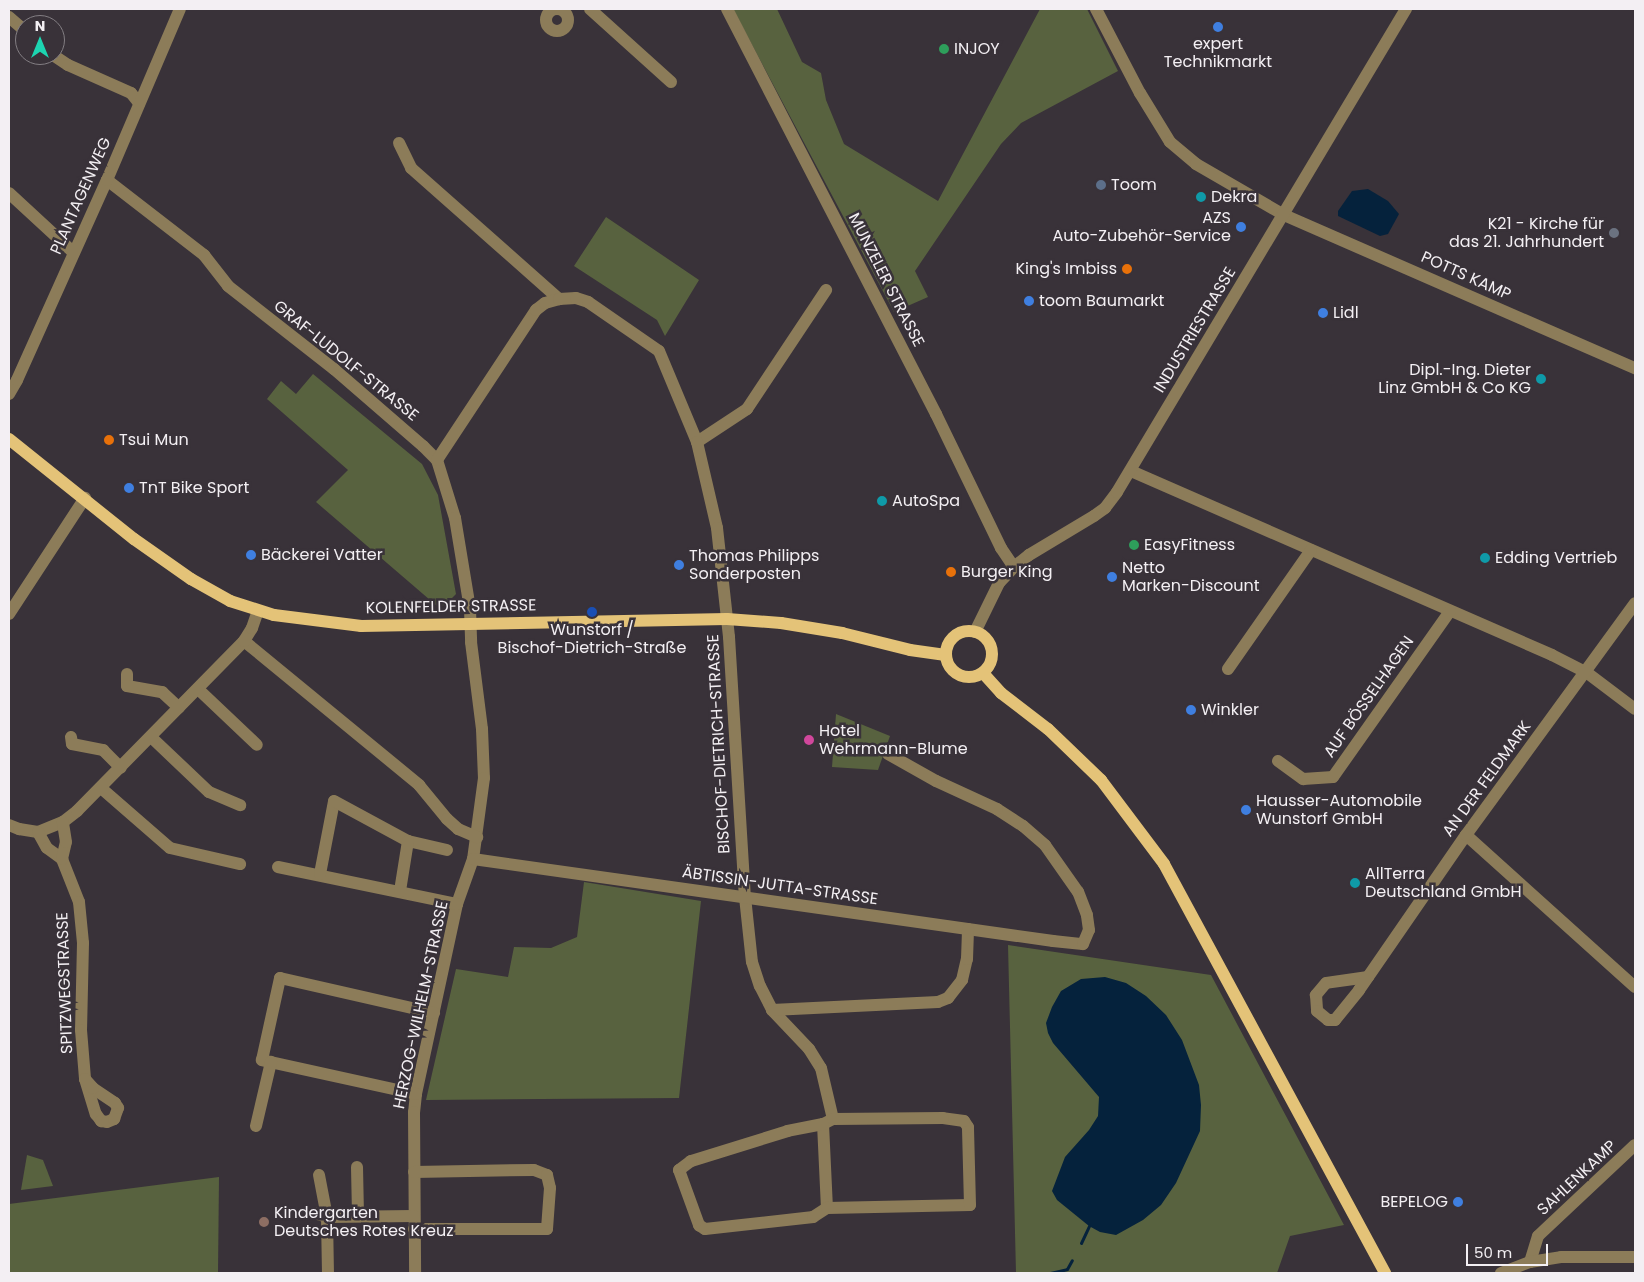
<!DOCTYPE html>
<meta charset="utf-8">
<style>
body{margin:0}
#map{position:relative;width:1644px;height:1282px;overflow:hidden;background:#393239;font-family:Poppins,sans-serif}
div>[style]{position:absolute}
[style*='--x']{left:calc(var(--x)*1px);top:calc(var(--y)*1px);width:calc(var(--w)*1px);rotate:calc(var(--a)*1deg)}
.green>*{inset:0;background:#58623f}
.water>*{inset:0;background:#05223c}
.stream>*{height:3px;margin:-1.5px;padding:0 1.5px;transform-origin:1.5px;border-radius:1.5px;background:#05223c}
.minor>*{height:12px;margin:-6px;padding:0 6px;transform-origin:6px;border-radius:6px;background:#8c7c59}
.minor>.ring{margin:-6px;padding:0;box-sizing:content-box;background:none;border:12px solid #8c7c59;border-radius:50%}
.major>*{height:12px;margin:-6px;padding:0 6px;transform-origin:6px;border-radius:6px;background:#e4c378}
.major>.ring{margin:-6px;padding:0;box-sizing:content-box;background:none;border:12px solid #e4c378;border-radius:50%}
.dots>*{width:14px;height:14px;translate:-50% -50%;box-sizing:border-box;border:2px solid #393239;border-radius:50%}
span{translate:-50% -50%;white-space:nowrap;text-align:center;line-height:1.15;-webkit-text-stroke:5px #393239;paint-order:stroke}
.poi-label{font-size:16px;color:#f3eff3}
.left{translate:0 -50%;text-align:left}
.right{translate:-100% -50%;text-align:right}
.street-label{font-size:16px;color:#f3eff3}
.frame{position:absolute;inset:0;border:10px solid #f3eff3;pointer-events:none}
.north{position:absolute;left:15px;top:15px;width:50px;height:50px;box-sizing:border-box;background:#393239;border:1px solid #837e83;border-radius:50%;rotate:0deg;font-size:14px;font-weight:700;line-height:20px;text-align:center;color:#f3eff3}
.north::after{content:'';display:block;margin:auto;width:18px;height:22px;background:#1dd5b1;clip-path:polygon(50% 0,100% 100%,50% 72%,0 100%)}
.scale{position:absolute;left:1466px;top:1244px;width:82px;height:22px;box-sizing:border-box;border:2px solid #f3eff3;border-top:0;padding-left:6px;font-size:15px;line-height:18px;white-space:nowrap;color:#f3eff3;-webkit-text-stroke:4px #393239;paint-order:stroke}
</style>
<div id="map">
<div class="green">
<i style="clip-path:polygon(733px 9px,777px 9px,802px 62px,821px 73px,826px 100px,844px 144px,938px 201px,1040px 9px,1087px 9px,1118px 71px,1021px 123px,1001px 144px,915px 271px,928px 297px,894px 312px)"></i>
<i style="clip-path:polygon(606px 217px,699px 280px,665px 336px,657px 320px,574px 266px)"></i>
<i style="clip-path:polygon(313px 374px,422px 464px,438px 495px,456px 594px,445px 605px,437px 606px,316px 502px,348px 470px,267px 399px,281px 381px,296px 394px)"></i>
<i style="clip-path:polygon(836px 714px,890px 736px,878px 770px,832px 767px)"></i>
<i style="clip-path:polygon(584px 882px,701px 901px,679px 1098px,426px 1100px,456px 969px,508px 977px,514px 947px,551px 948px,577px 937px)"></i>
<i style="clip-path:polygon(1008px 945px,1211px 975px,1344px 1225px,1290px 1236px,1277px 1273px,1016px 1273px)"></i>
<i style="clip-path:polygon(27px 1155px,43px 1160px,53px 1186px,21px 1190px)"></i>
<i style="clip-path:polygon(219px 1177px,218px 1273px,9px 1273px,9px 1204px)"></i>
</div>
<div class="water">
<i style="clip-path:polygon(1368px 189px,1388px 201px,1399px 214px,1388px 234px,1380px 236px,1338px 216px,1338px 211px,1352px 191px)"></i>
<i style="clip-path:polygon(1105px 977px,1126px 983px,1146px 996px,1166px 1015px,1182px 1040px,1199px 1085px,1201px 1105px,1200px 1131px,1176px 1183px,1161px 1205px,1143px 1220px,1116px 1235px,1100px 1232px,1089px 1226px,1057px 1200px,1052px 1191px,1065px 1157px,1089px 1130px,1098px 1116px,1099px 1097px,1053px 1043px,1048px 1033px,1046px 1023px,1052px 1007px,1061px 991px,1081px 979px)"></i>
</div>
<div class="stream">
<i style="--x:1081;--y:1243;--w:19;--a:-65"></i>
<i style="--x:1050;--y:1273;--w:17;--a:-13"></i>
<i style="--x:1067;--y:1269;--w:10;--a:-61"></i>
</div>
<div class="minor">
<i style="--x:590;--y:9;--w:109;--a:42"></i>
<i style="--x:727;--y:9;--w:456;--a:62.7"></i>
<i style="--x:936;--y:414;--w:149;--a:64.1"></i>
<i style="--x:1001;--y:548;--w:23;--a:56"></i>
<i style="--x:1096;--y:9;--w:95;--a:62.4"></i>
<i style="--x:1140;--y:93;--w:57;--a:58.5"></i>
<i style="--x:1170;--y:142;--w:34;--a:40"></i>
<i style="--x:1196;--y:164;--w:102;--a:30.1"></i>
<i style="--x:1284;--y:215;--w:383;--a:23.6"></i>
<i class="ring" style="left:546px;top:9px;width:10px;height:10px"></i>
<i style="--x:9;--y:17;--w:21;--a:41"></i>
<i style="--x:53;--y:55;--w:18;--a:34"></i>
<i style="--x:68;--y:65;--w:69;--a:24"></i>
<i style="--x:131;--y:93;--w:13;--a:51"></i>
<i style="--x:399;--y:143;--w:28;--a:64"></i>
<i style="--x:411;--y:168;--w:198;--a:41.5"></i>
<i style="--x:107;--y:180;--w:123;--a:37.7"></i>
<i style="--x:204;--y:255;--w:39;--a:52"></i>
<i style="--x:228;--y:286;--w:135;--a:38.1"></i>
<i style="--x:334;--y:369;--w:118;--a:40.9"></i>
<i style="--x:423;--y:446;--w:20;--a:45"></i>
<i style="--x:437;--y:460;--w:61;--a:72.8"></i>
<i style="--x:455;--y:518;--w:92;--a:80.6"></i>
<i style="--x:470;--y:609;--w:33;--a:88"></i>
<i style="--x:471;--y:642;--w:88;--a:82.8"></i>
<i style="--x:482;--y:729;--w:49;--a:87.7"></i>
<i style="--x:484;--y:778;--w:82;--a:97.7"></i>
<i style="--x:473;--y:859;--w:48;--a:109.6"></i>
<i style="--x:457;--y:904;--w:194;--a:102.2"></i>
<i style="--x:416;--y:1094;--w:18;--a:96"></i>
<i style="--x:414;--y:1112;--w:161;--a:89.6"></i>
<i style="--x:9;--y:193;--w:88;--a:42.7"></i>
<i style="--x:9;--y:394;--w:16;--a:-60"></i>
<i style="--x:17;--y:380;--w:219;--a:-65.8"></i>
<i style="--x:107;--y:180;--w:186;--a:-66.9"></i>
<i style="--x:697;--y:442;--w:60;--a:-33.4"></i>
<i style="--x:747;--y:409;--w:143;--a:-56.4"></i>
<i style="--x:437;--y:460;--w:180;--a:-56.6"></i>
<i style="--x:536;--y:310;--w:11;--a:-38"></i>
<i style="--x:545;--y:303;--w:15;--a:-16"></i>
<i style="--x:559;--y:299;--w:17;--a:-3"></i>
<i style="--x:576;--y:298;--w:13;--a:18"></i>
<i style="--x:588;--y:302;--w:86;--a:34.6"></i>
<i style="--x:659;--y:351;--w:99;--a:67.3"></i>
<i style="--x:697;--y:442;--w:88;--a:76.9"></i>
<i style="--x:717;--y:528;--w:110;--a:83.7"></i>
<i style="--x:729;--y:637;--w:260;--a:86.5"></i>
<i style="--x:745;--y:897;--w:65;--a:83.9"></i>
<i style="--x:752;--y:962;--w:25;--a:72"></i>
<i style="--x:760;--y:986;--w:27;--a:63"></i>
<i style="--x:772;--y:1010;--w:54;--a:46.5"></i>
<i style="--x:809;--y:1049;--w:22;--a:58"></i>
<i style="--x:821;--y:1068;--w:52;--a:76.8"></i>
<i style="--x:833;--y:1119;--w:11;--a:153"></i>
<i style="--x:823;--y:1124;--w:84;--a:87.3"></i>
<i style="--x:1131;--y:471;--w:459;--a:23.6"></i>
<i style="--x:1552;--y:655;--w:38;--a:27"></i>
<i style="--x:1586;--y:672;--w:61;--a:37.1"></i>
<i style="--x:9;--y:614;--w:139;--a:-56.8"></i>
<i style="--x:975;--y:632;--w:55;--a:-63.9"></i>
<i style="--x:999;--y:583;--w:22;--a:-47"></i>
<i style="--x:1014;--y:567;--w:19;--a:-39"></i>
<i style="--x:1029;--y:555;--w:76;--a:-31"></i>
<i style="--x:1094;--y:516;--w:14;--a:-36"></i>
<i style="--x:1105;--y:508;--w:20;--a:-53"></i>
<i style="--x:1117;--y:492;--w:563;--a:-59.11"></i>
<i style="--x:244;--y:641;--w:227;--a:39.4"></i>
<i style="--x:419;--y:785;--w:44;--a:50.5"></i>
<i style="--x:447;--y:819;--w:15;--a:42"></i>
<i style="--x:458;--y:829;--w:21;--a:23"></i>
<i style="--x:1228;--y:669;--w:145;--a:-55.1"></i>
<i style="--x:127;--y:674;--w:12;--a:90"></i>
<i style="--x:127;--y:686;--w:36;--a:10"></i>
<i style="--x:162;--y:692;--w:23;--a:43"></i>
<i style="--x:198;--y:689;--w:81;--a:43.5"></i>
<i style="--x:71;--y:737;--w:7;--a:82"></i>
<i style="--x:72;--y:744;--w:32;--a:11"></i>
<i style="--x:103;--y:750;--w:25;--a:45"></i>
<i style="--x:151;--y:737;--w:80;--a:43.5"></i>
<i style="--x:209;--y:792;--w:34;--a:23"></i>
<i style="--x:1278;--y:761;--w:31;--a:36"></i>
<i style="--x:1303;--y:779;--w:30;--a:-4"></i>
<i style="--x:1333;--y:777;--w:203;--a:-54.8"></i>
<i style="--x:101;--y:788;--w:91;--a:41"></i>
<i style="--x:170;--y:848;--w:72;--a:12.9"></i>
<i style="--x:9;--y:825;--w:11;--a:22"></i>
<i style="--x:19;--y:829;--w:19;--a:9"></i>
<i style="--x:38;--y:832;--w:27;--a:-22"></i>
<i style="--x:63;--y:822;--w:18;--a:-38"></i>
<i style="--x:77;--y:811;--w:238;--a:-45.5"></i>
<i style="--x:244;--y:641;--w:15;--a:-58"></i>
<i style="--x:252;--y:628;--w:18;--a:-71"></i>
<i style="--x:38;--y:832;--w:18;--a:61"></i>
<i style="--x:47;--y:848;--w:19;--a:36"></i>
<i style="--x:62;--y:859;--w:46;--a:68.4"></i>
<i style="--x:79;--y:902;--w:41;--a:84.4"></i>
<i style="--x:83;--y:943;--w:87;--a:91.3"></i>
<i style="--x:81;--y:1030;--w:49;--a:85.3"></i>
<i style="--x:85;--y:1079;--w:37;--a:73"></i>
<i style="--x:96;--y:1114;--w:9;--a:54"></i>
<i style="--x:101;--y:1121;--w:6;--a:9"></i>
<i style="--x:107;--y:1122;--w:8;--a:-23"></i>
<i style="--x:114;--y:1119;--w:12;--a:-70"></i>
<i style="--x:118;--y:1108;--w:6;--a:-121"></i>
<i style="--x:115;--y:1103;--w:27;--a:-146"></i>
<i style="--x:93;--y:1088;--w:12;--a:-132"></i>
<i style="--x:1466;--y:835;--w:227;--a:42"></i>
<i style="--x:408;--y:841;--w:40;--a:13"></i>
<i style="--x:62;--y:859;--w:17;--a:-77"></i>
<i style="--x:66;--y:842;--w:20;--a:-99"></i>
<i style="--x:473;--y:859;--w:586;--a:8.05"></i>
<i style="--x:1053;--y:941;--w:30;--a:6"></i>
<i style="--x:1083;--y:944;--w:15;--a:-67"></i>
<i style="--x:1089;--y:930;--w:15;--a:-98"></i>
<i style="--x:1087;--y:915;--w:25;--a:-111"></i>
<i style="--x:1078;--y:892;--w:57;--a:-125.1"></i>
<i style="--x:1045;--y:845;--w:29;--a:-139"></i>
<i style="--x:1023;--y:826;--w:31;--a:-147"></i>
<i style="--x:997;--y:809;--w:67;--a:-155.3"></i>
<i style="--x:936;--y:781;--w:55;--a:-150.6"></i>
<i style="--x:278;--y:867;--w:183;--a:11.7"></i>
<i style="--x:320;--y:874;--w:74;--a:-79.1"></i>
<i style="--x:334;--y:801;--w:84;--a:28.4"></i>
<i style="--x:408;--y:841;--w:51;--a:99.1"></i>
<i style="--x:1368;--y:977;--w:42;--a:171.9"></i>
<i style="--x:1326;--y:983;--w:16;--a:130"></i>
<i style="--x:1316;--y:995;--w:16;--a:86"></i>
<i style="--x:1317;--y:1011;--w:14;--a:39"></i>
<i style="--x:1328;--y:1020;--w:7;--a:0"></i>
<i style="--x:1335;--y:1020;--w:38;--a:-51"></i>
<i style="--x:1359;--y:990;--w:188;--a:-55.4"></i>
<i style="--x:1466;--y:835;--w:287;--a:-53.9"></i>
<i style="--x:772;--y:1010;--w:166;--a:-2.8"></i>
<i style="--x:938;--y:1002;--w:11;--a:-22"></i>
<i style="--x:948;--y:998;--w:23;--a:-52"></i>
<i style="--x:962;--y:980;--w:22;--a:-77"></i>
<i style="--x:967;--y:959;--w:30;--a:-88"></i>
<i style="--x:416;--y:1094;--w:158;--a:-167.6"></i>
<i style="--x:262;--y:1060;--w:84;--a:-77.6"></i>
<i style="--x:280;--y:978;--w:158;--a:12.8"></i>
<i style="--x:823;--y:1124;--w:36;--a:169"></i>
<i style="--x:788;--y:1131;--w:102;--a:162.8"></i>
<i style="--x:691;--y:1161;--w:15;--a:143"></i>
<i style="--x:679;--y:1170;--w:59;--a:70"></i>
<i style="--x:699;--y:1225;--w:7;--a:34"></i>
<i style="--x:705;--y:1229;--w:109;--a:-6.3"></i>
<i style="--x:813;--y:1217;--w:17;--a:-33"></i>
<i style="--x:256;--y:1126;--w:66;--a:-76.8"></i>
<i style="--x:357;--y:1167;--w:48;--a:88.8"></i>
<i style="--x:414;--y:1172;--w:120;--a:-1"></i>
<i style="--x:534;--y:1170;--w:14;--a:21"></i>
<i style="--x:547;--y:1175;--w:13;--a:77"></i>
<i style="--x:550;--y:1188;--w:41;--a:94.2"></i>
<i style="--x:547;--y:1229;--w:133;--a:180"></i>
<i style="--x:319;--y:1175;--w:43;--a:79.2"></i>
<i style="--x:327;--y:1217;--w:56;--a:89"></i>
<i style="--x:827;--y:1208;--w:143;--a:-1.2"></i>
<i style="--x:970;--y:1205;--w:78;--a:-91.5"></i>
<i style="--x:968;--y:1127;--w:7;--a:-124"></i>
<i style="--x:964;--y:1121;--w:21;--a:-172"></i>
<i style="--x:943;--y:1118;--w:110;--a:179.5"></i>
<i style="--x:314;--y:1213;--w:14;--a:17"></i>
<i style="--x:327;--y:1217;--w:87;--a:-0.7"></i>
<i style="--x:1530;--y:1262;--w:27;--a:-73"></i>
<i style="--x:1538;--y:1236;--w:133;--a:-43.2"></i>
<i style="--x:1501;--y:1273;--w:31;--a:-21"></i>
<i style="--x:1530;--y:1262;--w:31;--a:-9"></i>
<i style="--x:1561;--y:1257;--w:74;--a:0"></i>
</div>
<div class="major">
<i style="--x:9;--y:439;--w:160;--a:38.7"></i>
<i style="--x:134;--y:539;--w:70;--a:35.1"></i>
<i style="--x:191;--y:579;--w:45;--a:29.4"></i>
<i style="--x:230;--y:601;--w:46;--a:17.7"></i>
<i style="--x:274;--y:615;--w:88;--a:7.2"></i>
<i style="--x:361;--y:626;--w:366;--a:-1.1"></i>
<i style="--x:727;--y:619;--w:54;--a:4.2"></i>
<i style="--x:781;--y:623;--w:62;--a:9.3"></i>
<i style="--x:842;--y:633;--w:70;--a:14"></i>
<i style="--x:910;--y:650;--w:36;--a:8"></i>
<i class="ring" style="left:946px;top:631px;width:34px;height:34px"></i>
<i style="--x:983;--y:673;--w:27;--a:48"></i>
<i style="--x:1001;--y:693;--w:59;--a:37.5"></i>
<i style="--x:1048;--y:729;--w:74;--a:43.9"></i>
<i style="--x:1101;--y:780;--w:105;--a:53.1"></i>
<i style="--x:1164;--y:864;--w:465;--a:61.6"></i>
</div>
<div class="dots">
<i style="left:1218px;top:27px;background:#3f7fe0"></i>
<i style="left:944px;top:49px;background:#2e9e5b"></i>
<i style="left:1101px;top:185px;background:#5c6f8a"></i>
<i style="left:1201px;top:197px;background:#0f9aa8"></i>
<i style="left:1241px;top:227px;background:#3f7fe0"></i>
<i style="left:1614px;top:233px;background:#6b7280"></i>
<i style="left:1127px;top:269px;background:#e8710a"></i>
<i style="left:1029px;top:301px;background:#3f7fe0"></i>
<i style="left:1323px;top:313px;background:#3f7fe0"></i>
<i style="left:1541px;top:379px;background:#0f9aa8"></i>
<i style="left:109px;top:440px;background:#e8710a"></i>
<i style="left:129px;top:488px;background:#3f7fe0"></i>
<i style="left:882px;top:501px;background:#0f9aa8"></i>
<i style="left:1134px;top:545px;background:#2e9e5b"></i>
<i style="left:251px;top:555px;background:#3f7fe0"></i>
<i style="left:1485px;top:558px;background:#0f9aa8"></i>
<i style="left:679px;top:565px;background:#3f7fe0"></i>
<i style="left:951px;top:572px;background:#e8710a"></i>
<i style="left:1112px;top:577px;background:#3f7fe0"></i>
<i style="left:592px;top:612px;background:#1a4fb4"></i>
<i style="left:1191px;top:710px;background:#3f7fe0"></i>
<i style="left:809px;top:740px;background:#d1479c"></i>
<i style="left:1246px;top:810px;background:#3f7fe0"></i>
<i style="left:1355px;top:883px;background:#0f9aa8"></i>
<i style="left:1458px;top:1202px;background:#3f7fe0"></i>
<i style="left:264px;top:1222px;background:#8d6e63"></i>
</div>
<div class="poi-label">
<span style="left:1218px;top:53px">expert<br>Technikmarkt</span>
<span class="left" style="left:954px;top:49px">INJOY</span>
<span class="left" style="left:1111px;top:185px">Toom</span>
<span class="left" style="left:1211px;top:197px">Dekra</span>
<span class="right" style="left:1231px;top:227px">AZS<br>Auto-Zubehör-Service</span>
<span class="right" style="left:1604px;top:233px">K21 - Kirche für<br>das 21. Jahrhundert</span>
<span class="right" style="left:1117px;top:269px">King's Imbiss</span>
<span class="left" style="left:1039px;top:301px">toom Baumarkt</span>
<span class="left" style="left:1333px;top:313px">Lidl</span>
<span class="right" style="left:1531px;top:379px">Dipl.-Ing. Dieter<br>Linz GmbH &amp; Co KG</span>
<span class="left" style="left:119px;top:440px">Tsui Mun</span>
<span class="left" style="left:139px;top:488px">TnT Bike Sport</span>
<span class="left" style="left:892px;top:501px">AutoSpa</span>
<span class="left" style="left:1144px;top:545px">EasyFitness</span>
<span class="left" style="left:261px;top:555px">Bäckerei Vatter</span>
<span class="left" style="left:689px;top:565px">Thomas Philipps<br>Sonderposten</span>
<span class="left" style="left:1495px;top:558px">Edding Vertrieb</span>
<span class="left" style="left:1122px;top:577px">Netto<br>Marken-Discount</span>
<span class="left" style="left:961px;top:572px">Burger King</span>
<span style="left:592px;top:639px">Wunstorf /<br>Bischof-Dietrich-Straße</span>
<span class="left" style="left:1201px;top:710px">Winkler</span>
<span class="left" style="left:819px;top:740px">Hotel<br>Wehrmann-Blume</span>
<span class="left" style="left:1256px;top:810px">Hausser-Automobile<br>Wunstorf GmbH</span>
<span class="left" style="left:1365px;top:883px">AllTerra<br>Deutschland GmbH</span>
<span class="right" style="left:1448px;top:1202px">BEPELOG</span>
<span class="left" style="left:274px;top:1222px">Kindergarten<br>Deutsches Rotes Kreuz</span>
</div>
<div class="street-label">
<span style="left:81px;top:196px;rotate:-66deg">PLANTAGENWEG</span>
<span style="left:1466px;top:276px;rotate:24deg">POTTS KAMP</span>
<span style="left:886px;top:280px;rotate:63deg">MUNZELER STRASSE</span>
<span style="left:1195px;top:330px;rotate:-59deg">INDUSTRIESTRASSE</span>
<span style="left:346px;top:361px;rotate:39deg">GRAF-LUDOLF-STRASSE</span>
<span style="left:451px;top:607px;rotate:-1deg">KOLENFELDER STRASSE</span>
<span style="left:1369px;top:697px;rotate:-55deg">AUF BÖSSELHAGEN</span>
<span style="left:719px;top:744px;rotate:-93deg">BISCHOF-DIETRICH-STRASSE</span>
<span style="left:1487px;top:779px;rotate:-54deg">AN DER FELDMARK</span>
<span style="left:780px;top:886px;rotate:8deg">ÄBTISSIN-JUTTA-STRASSE</span>
<span style="left:65px;top:983px;rotate:-92deg">SPITZWEGSTRASSE</span>
<span style="left:421px;top:1005px;rotate:-78deg">HERZOG-WILHELM-STRASSE</span>
<span style="left:1577px;top:1178px;rotate:-43deg">SAHLENKAMP</span>
</div>
<div class="frame"></div>
<div class="north">N</div>
<div class="scale">50 m</div>
</div>
